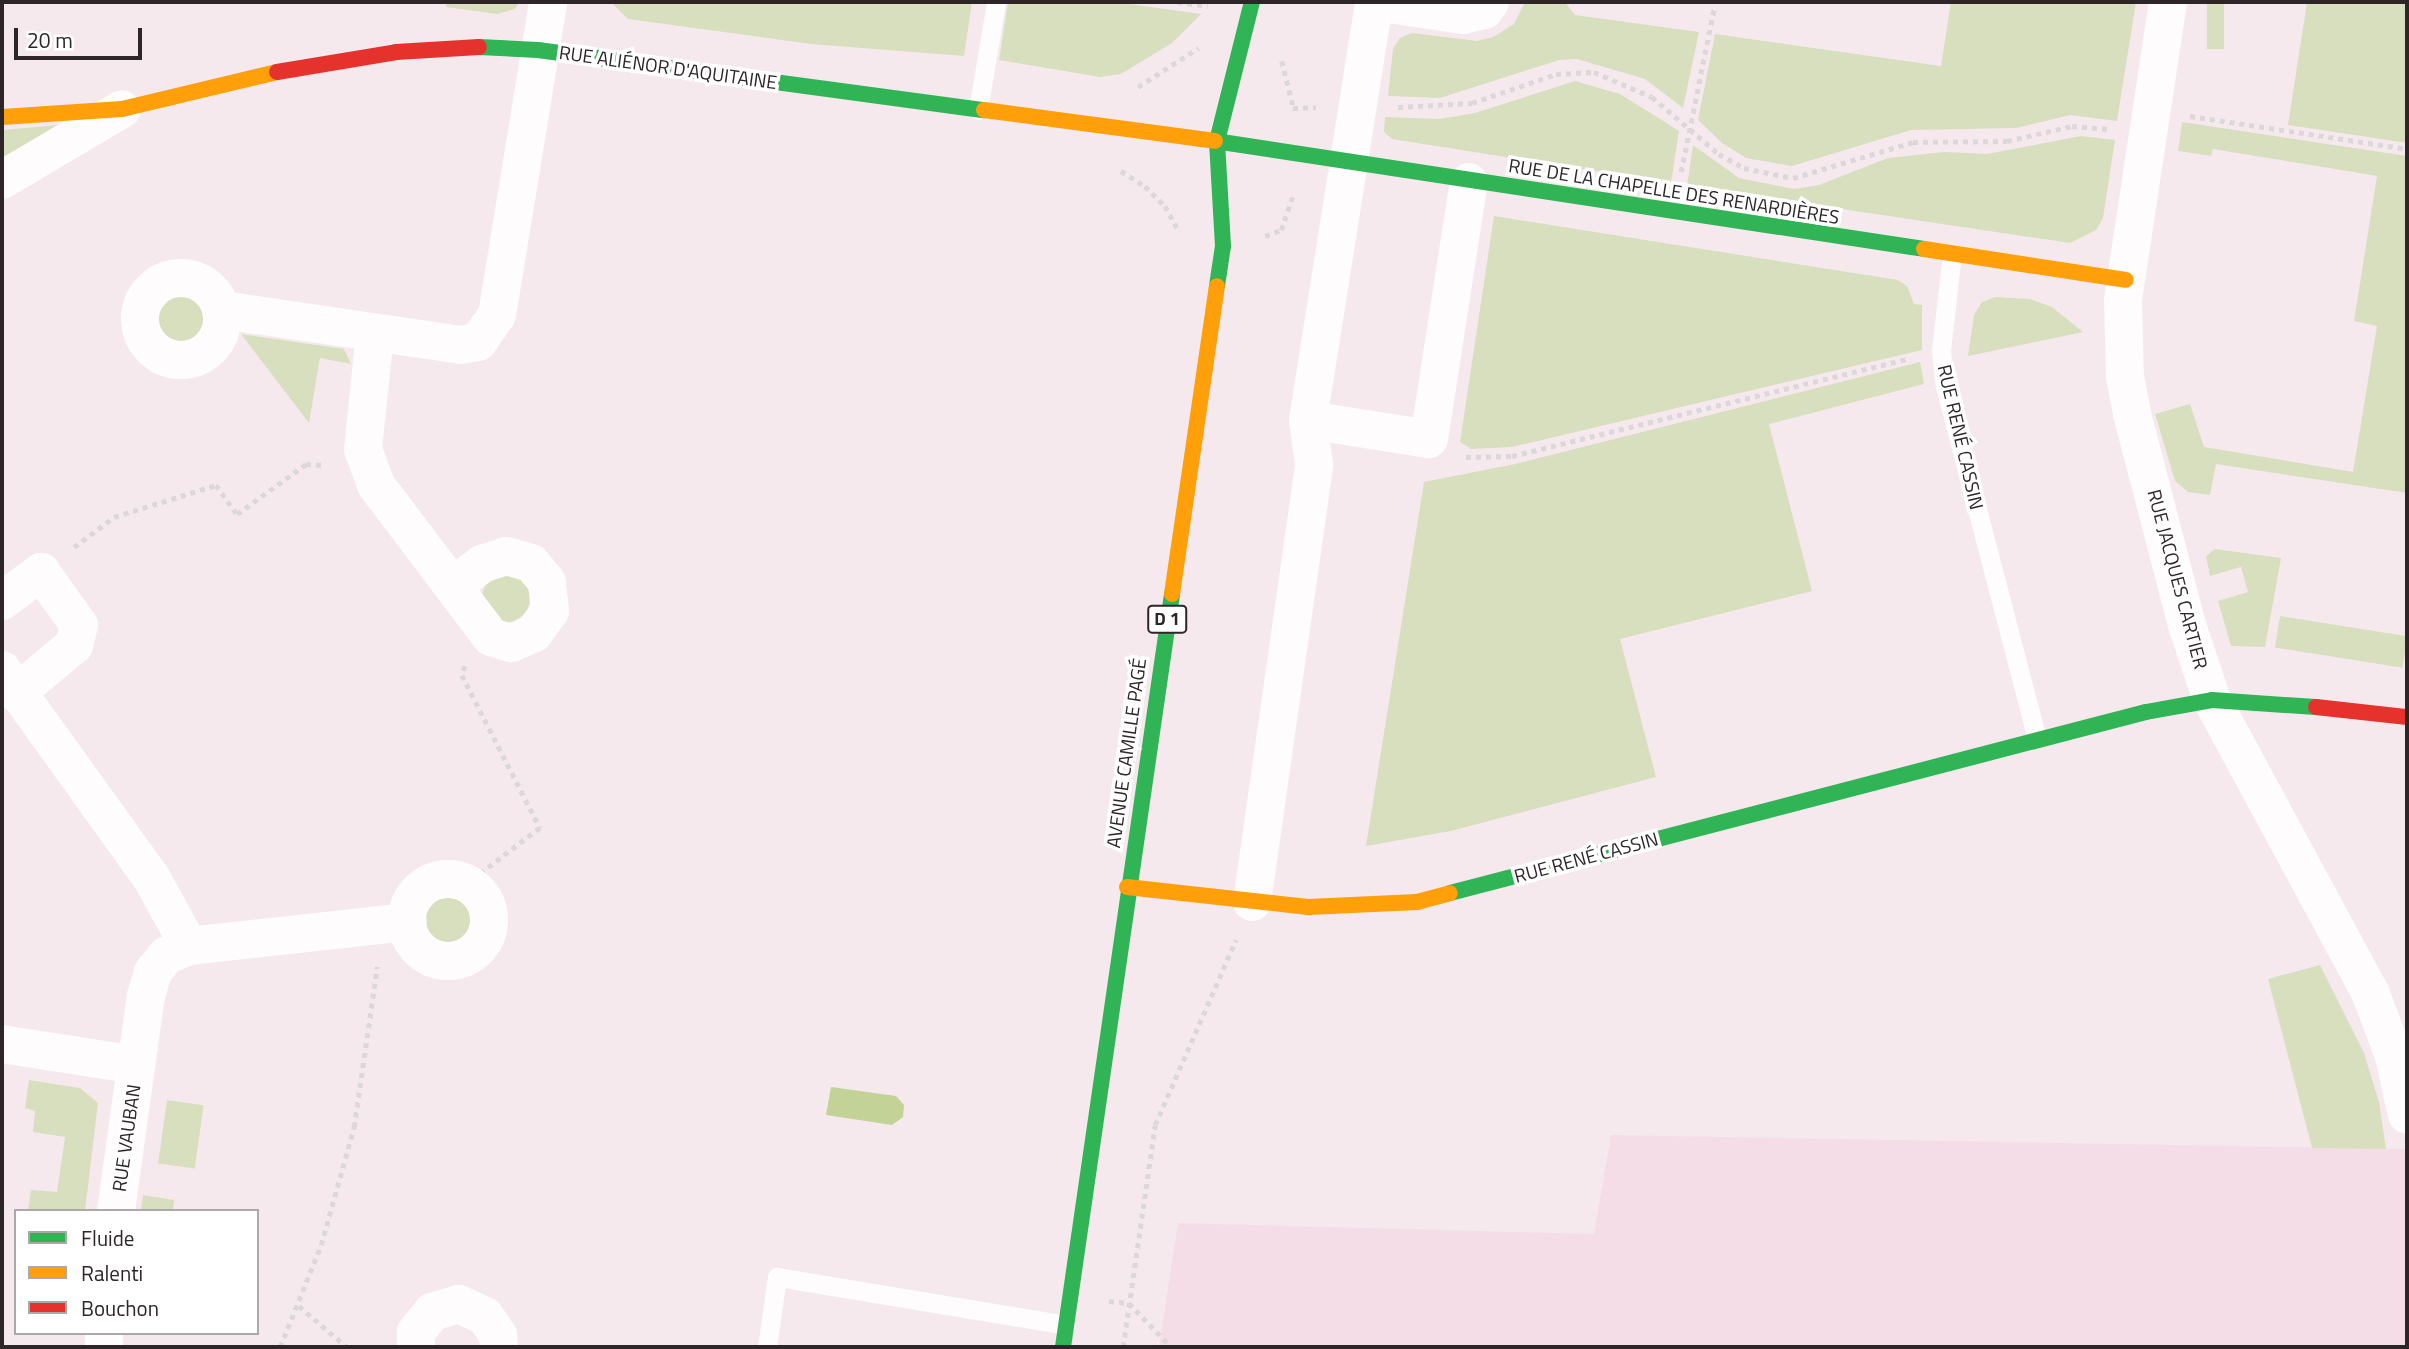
<!DOCTYPE html>
<meta charset="utf-8">
<style>
body{margin:0}
#map{position:relative;width:2409px;height:1349px;overflow:hidden;background:#f5e9ee;font-family:"Titillium Web",sans-serif}
div>[style]{position:absolute}
[style*='--x']{left:calc(var(--x)*1px);top:calc(var(--y)*1px);width:calc(var(--w)*1px);rotate:calc(var(--a)*1deg)}
.built>*{inset:0;background:#f4dde6}
.green>*{inset:0;background:#d8dfbf;transform-origin:0 0}
.round{border-radius:50%}
.water>*{inset:0;background:#c3d398}
.path>*{height:4.5px;margin-top:-2.25px;transform-origin:0;background:repeating-linear-gradient(90deg,#dcd8da 0 5px,transparent 0 10px)}
.lane>*{height:19px;margin:-9.5px;padding:0 9.5px;transform-origin:9.5px;border-radius:9.5px;background:#fefcfc}
.street>*{height:38px;margin:-19px;padding:0 19px;transform-origin:19px;border-radius:19px;background:#fefcfc}
.street>.ring{margin:-19px;padding:0;box-sizing:content-box;background:none;border:38px solid #fefcfc;border-radius:50%}
.fast>*{height:16px;margin:-8px;padding:0 8px;transform-origin:8px;border-radius:8px;background:#30b455}
.slow>*{height:16px;margin:-8px;padding:0 8px;transform-origin:8px;border-radius:8px;background:#ff9f0a}
.jam>*{height:16px;margin:-8px;padding:0 8px;transform-origin:8px;border-radius:8px;background:#e5322d}
span{translate:-50% -50%;white-space:nowrap;text-align:center;line-height:1.15;-webkit-text-stroke:7px #fff;paint-order:stroke}
.shield-label span{padding:2px 5px;background:#fff;border:2px solid;border-radius:5px;-webkit-text-stroke-width:0}
.shield-label{font-size:18px;color:#2d2528;font-weight:700}
.street-label{font-size:19px;color:#2d2528}
.frame{position:absolute;inset:0;border:4px solid #2d2528;pointer-events:none}
.legend{position:absolute;left:14px;top:1209px;width:245px;height:126px;box-sizing:border-box;background:#fff;border:2px solid #aba8a9;margin:0;padding:9px 12px;list-style:none;font-size:21px;color:#2d2528}
.legend li{display:flex;align-items:center;gap:14px;height:35px}
.legend b{width:35px;border:2px solid #aba8a9}
.scale{position:absolute;left:14px;top:28px;width:128px;height:32px;box-sizing:border-box;border:4px solid #2d2528;border-top:0;padding-left:9px;font-size:21px;line-height:24px;white-space:nowrap;color:#2d2528;-webkit-text-stroke:5px #fff;paint-order:stroke}
</style>
<div id="map">
<div class="built">
<i style="clip-path:polygon(1611px 1135px,2407px 1149px,2407px 1347px,1159px 1347px,1178px 1223px,1594px 1234px)"></i>
</div>
<div class="green">
<i style="clip-path:polygon(447px 2px,519px 2px,515px 9px,497px 14px,446px 7px)"></i>
<i style="clip-path:polygon(611px 2px,972px 2px,964px 56px,811px 44px,628px 19px)"></i>
<i style="clip-path:polygon(1008px 2px,1115px 2px,1201px 14px,1172px 43px,1121px 74px,1100px 77px,999px 60px)"></i>
<i style="clip-path:polygon(1525px 2px,1565px 2px,1575px 15px,1699px 32px,1683px 108px,1645px 79px,1577px 59px,1559px 60px,1440px 98px,1388px 96px,1393px 49px,1400px 38px,1412px 33px,1477px 41px,1493px 37px,1514px 24px)"></i>
<i style="clip-path:polygon(1951px 2px,2136px 2px,2117px 121px,2070px 115px,2016px 128px,1911px 130px,1792px 166px,1746px 158px,1722px 143px,1698px 120px,1715px 34px,1941px 66px)"></i>
<i style="left:2207px;top:2px;width:17px;height:47px"></i>
<i style="clip-path:polygon(2307px 2px,2407px 2px,2407px 143px,2288px 125px)"></i>
<i style="clip-path:polygon(1575px 81px,1620px 94px,1679px 131px,1671px 183px,1392px 139px,1384px 132px,1385px 117px,1439px 119px,1475px 113px)"></i>
<i style="clip-path:polygon(2182px 122px,2407px 156px,2407px 493px,2216px 464px,2210px 495px,2188px 492px,2175px 481px,2155px 414px,2190px 404px,2204px 447px,2353px 472px,2377px 326px,2354px 321px,2377px 176px,2213px 149px,2211px 156px,2178px 151px)"></i>
<i style="clip-path:polygon(82px 123px,2px 166px,2px 130px)"></i>
<i style="clip-path:polygon(2081px 136px,2115px 140px,2103px 218px,2096px 230px,2070px 243px,1687px 186px,1693px 145px,1739px 178px,1794px 189px,1819px 185px,1888px 158px,1944px 152px,1987px 154px)"></i>
<i style="clip-path:polygon(1494px 216px,1898px 280px,1907px 286px,1914px 304px,1922px 305px,1922px 350px,1512px 447px,1471px 449px,1460px 442px)"></i>
<i class="round" style="left:156px;top:292px;width:50px;height:50px"></i>
<i style="clip-path:polygon(1995px 297px,2030px 299px,2052px 307px,2083px 332px,1968px 356px,1974px 315px,1982px 302px)"></i>
<i style="clip-path:polygon(241px 334px,344px 349px,351px 364px,320px 358px,309px 423px)"></i>
<i style="clip-path:polygon(1920px 362px,1924px 384px,1769px 424px,1812px 591px,1620px 639px,1656px 777px,1451px 831px,1366px 846px,1424px 482px,1515px 464px)"></i>
<i style="clip-path:polygon(2215px 549px,2281px 558px,2265px 647px,2231px 646px,2218px 601px,2248px 592px,2241px 567px,2210px 576px,2206px 556px)"></i>
<i class="round" style="left:482px;top:574px;width:48px;height:48px"></i>
<i style="left:2280px;top:616px;width:129px;height:32px;rotate:9deg"></i>
<i class="round" style="left:424px;top:896px;width:48px;height:48px"></i>
<i style="clip-path:polygon(2320px 965px,2364px 1053px,2379px 1102px,2386px 1149px,2312px 1148px,2268px 979px)"></i>
<i style="clip-path:polygon(29px 1080px,80px 1088px,98px 1103px,85px 1211px,28px 1210px,31px 1190px,57px 1192px,65px 1137px,33px 1132px,35px 1111px,25px 1108px)"></i>
<i style="left:167px;top:1100px;width:37px;height:64px;rotate:8deg"></i>
<i style="clip-path:polygon(143px 1195px,174px 1200px,173px 1211px,141px 1211px)"></i>
</div>
<div class="water">
<i style="clip-path:polygon(831px 1087px,896px 1096px,904px 1105px,903px 1117px,892px 1125px,826px 1115px)"></i>
</div>
<div class="path">
<i style="--x:1177;--y:2;--w:31;--a:7"></i>
<i style="--x:1282;--y:61;--w:50;--a:76.2"></i>
<i style="--x:1138;--y:87;--w:72;--a:-33"></i>
<i style="--x:1398;--y:107;--w:74;--a:-3.1"></i>
<i style="--x:1472;--y:103;--w:89;--a:-19"></i>
<i style="--x:1556;--y:74;--w:38;--a:-3"></i>
<i style="--x:1594;--y:72;--w:63;--a:23.3"></i>
<i style="--x:1652;--y:97;--w:88;--a:40.4"></i>
<i style="--x:1719;--y:154;--w:29;--a:29"></i>
<i style="--x:1744;--y:168;--w:50;--a:11.5"></i>
<i style="--x:1793;--y:178;--w:125;--a:-16.7"></i>
<i style="--x:1913;--y:142;--w:94;--a:-0.6"></i>
<i style="--x:2007;--y:141;--w:67;--a:-13"></i>
<i style="--x:2072;--y:126;--w:35;--a:5"></i>
<i style="--x:1293;--y:108;--w:23;--a:-2"></i>
<i style="--x:2190;--y:116;--w:219;--a:8.6"></i>
<i style="--x:1121;--y:171;--w:28;--a:32"></i>
<i style="--x:1145;--y:186;--w:28;--a:45"></i>
<i style="--x:1165;--y:206;--w:29;--a:61"></i>
<i style="--x:1681;--y:172;--w:167;--a:-78.6"></i>
<i style="--x:1265;--y:236;--w:17;--a:-21"></i>
<i style="--x:1281;--y:230;--w:39;--a:-71"></i>
<i style="--x:1466;--y:457;--w:46;--a:-1.2"></i>
<i style="--x:1512;--y:456;--w:410;--a:-13.8"></i>
<i style="--x:74;--y:547;--w:50;--a:-36.9"></i>
<i style="--x:114;--y:517;--w:107;--a:-17.4"></i>
<i style="--x:216;--y:485;--w:36;--a:54"></i>
<i style="--x:237;--y:514;--w:85;--a:-35.9"></i>
<i style="--x:306;--y:464;--w:18;--a:3"></i>
<i style="--x:465;--y:666;--w:9;--a:108"></i>
<i style="--x:462;--y:675;--w:172;--a:63"></i>
<i style="--x:540;--y:828;--w:92;--a:142.5"></i>
<i style="--x:1109;--y:1301;--w:20;--a:6"></i>
<i style="--x:1129;--y:1303;--w:61;--a:46.3"></i>
<i style="--x:299;--y:1306;--w:63;--a:40.5"></i>
<i style="--x:280;--y:1347;--w:110;--a:-68.1"></i>
<i style="--x:321;--y:1245;--w:123;--a:-74.4"></i>
<i style="--x:354;--y:1127;--w:162;--a:-81.8"></i>
<i style="--x:1123;--y:1347;--w:224;--a:-81.8"></i>
<i style="--x:1155;--y:1125;--w:202;--a:-66.4"></i>
</div>
<div class="lane">
<i style="--x:978;--y:110;--w:109;--a:-80.5"></i>
<i style="--x:1952;--y:254;--w:97;--a:96.5"></i>
<i style="--x:1941;--y:350;--w:36;--a:84"></i>
<i style="--x:1945;--y:386;--w:364;--a:75.4"></i>
<i style="--x:767;--y:1347;--w:71;--a:-81.9"></i>
<i style="--x:777;--y:1277;--w:293;--a:9.4"></i>
</div>
<div class="street">
<i style="--x:1374;--y:2;--w:90;--a:8.3"></i>
<i style="--x:1463;--y:15;--w:22;--a:-13"></i>
<i style="--x:1484;--y:10;--w:10;--a:-53"></i>
<i style="--x:2168;--y:2;--w:302;--a:98.6"></i>
<i style="--x:2123;--y:301;--w:76;--a:88.5"></i>
<i style="--x:2125;--y:377;--w:38;--a:79"></i>
<i style="--x:2132;--y:414;--w:218;--a:75.4"></i>
<i style="--x:2187;--y:625;--w:79;--a:71.6"></i>
<i style="--x:2212;--y:700;--w:332;--a:61.6"></i>
<i style="--x:2370;--y:992;--w:68;--a:69.4"></i>
<i style="--x:2394;--y:1056;--w:60;--a:77.6"></i>
<i style="--x:2;--y:180;--w:139;--a:-30.6"></i>
<i class="ring" style="left:140px;top:278px;width:44px;height:44px"></i>
<i style="--x:222;--y:310;--w:242;--a:8.3"></i>
<i style="--x:461;--y:345;--w:17;--a:-10"></i>
<i style="--x:478;--y:342;--w:33;--a:-55"></i>
<i style="--x:497;--y:315;--w:317;--a:-80.7"></i>
<i style="--x:375;--y:333;--w:117;--a:95.9"></i>
<i style="--x:363;--y:449;--w:38;--a:70"></i>
<i style="--x:376;--y:485;--w:179;--a:52.9"></i>
<i style="--x:484;--y:628;--w:11;--a:52"></i>
<i style="--x:491;--y:637;--w:21;--a:17"></i>
<i style="--x:511;--y:643;--w:25;--a:-23"></i>
<i style="--x:534;--y:633;--w:27;--a:-54"></i>
<i style="--x:550;--y:611;--w:29;--a:-96"></i>
<i style="--x:547;--y:582;--w:25;--a:-130"></i>
<i style="--x:531;--y:563;--w:26;--a:-164"></i>
<i style="--x:506;--y:556;--w:25;--a:162"></i>
<i style="--x:482;--y:564;--w:36;--a:143"></i>
<i style="--x:1308;--y:420;--w:122;--a:8.9"></i>
<i style="--x:1429;--y:439;--w:260;--a:-81.2"></i>
<i style="--x:2;--y:601;--w:49;--a:-36.6"></i>
<i style="--x:41;--y:572;--w:65;--a:54.4"></i>
<i style="--x:79;--y:625;--w:21;--a:104"></i>
<i style="--x:74;--y:645;--w:75;--a:139.9"></i>
<i style="--x:2;--y:670;--w:255;--a:54.3"></i>
<i style="--x:151;--y:877;--w:79;--a:61.2"></i>
<i class="ring" style="left:407px;top:879px;width:44px;height:44px"></i>
<i style="--x:1252;--y:902;--w:441;--a:-81.9"></i>
<i style="--x:1314;--y:465;--w:45;--a:-97.6"></i>
<i style="--x:1308;--y:420;--w:423;--a:-81"></i>
<i style="--x:2;--y:1044;--w:136;--a:8.9"></i>
<i style="--x:116;--y:1211;--w:217;--a:-82.1"></i>
<i style="--x:146;--y:996;--w:25;--a:-74"></i>
<i style="--x:153;--y:972;--w:22;--a:-51"></i>
<i style="--x:167;--y:955;--w:24;--a:-22"></i>
<i style="--x:189;--y:946;--w:220;--a:-6.3"></i>
<i style="--x:104;--y:1333;--w:14;--a:90"></i>
<i style="--x:416;--y:1347;--w:15;--a:-90"></i>
<i style="--x:416;--y:1332;--w:26;--a:-51"></i>
<i style="--x:432;--y:1312;--w:28;--a:-17"></i>
<i style="--x:459;--y:1304;--w:29;--a:25"></i>
<i style="--x:485;--y:1316;--w:23;--a:56"></i>
<i style="--x:498;--y:1335;--w:12;--a:85"></i>
</div>
<div class="fast">
<i style="--x:479;--y:47;--w:59;--a:2.9"></i>
<i style="--x:538;--y:50;--w:450;--a:7.7"></i>
<i style="--x:1215;--y:141;--w:717;--a:8.66"></i>
<i style="--x:1217;--y:286;--w:40;--a:-81.5"></i>
<i style="--x:1223;--y:246;--w:105;--a:-93.3"></i>
<i style="--x:1217;--y:141;--w:143;--a:-75.9"></i>
<i style="--x:1450;--y:893;--w:719;--a:-14.58"></i>
<i style="--x:2146;--y:712;--w:67;--a:-10.3"></i>
<i style="--x:2212;--y:700;--w:104;--a:3.9"></i>
<i style="--x:1063;--y:1347;--w:761;--a:-81.76"></i>
</div>
<div class="slow">
<i style="--x:984;--y:110;--w:233;--a:7.6"></i>
<i style="--x:2;--y:117;--w:120;--a:-3.8"></i>
<i style="--x:122;--y:109;--w:159;--a:-13.4"></i>
<i style="--x:1924;--y:249;--w:204;--a:8.7"></i>
<i style="--x:1172;--y:594;--w:311;--a:-81.7"></i>
<i style="--x:1127;--y:887;--w:182;--a:6.3"></i>
<i style="--x:1308;--y:907;--w:109;--a:-2.6"></i>
<i style="--x:1417;--y:902;--w:34;--a:-15"></i>
</div>
<div class="jam">
<i style="--x:277;--y:72;--w:121;--a:-9.5"></i>
<i style="--x:396;--y:52;--w:83;--a:-3.4"></i>
<i style="--x:2316;--y:707;--w:92;--a:6.3"></i>
</div>
<div class="shield-label">
<span style="left:1167px;top:619px">D 1</span>
</div>
<div class="street-label">
<span style="left:668px;top:67px;rotate:8deg">RUE ALIÉNOR D'AQUITAINE</span>
<span style="left:1674px;top:191px;rotate:9deg">RUE DE LA CHAPELLE DES RENARDIÈRES</span>
<span style="left:1961px;top:437px;rotate:77deg">RUE RENÉ CASSIN</span>
<span style="left:2178px;top:579px;rotate:75deg">RUE JACQUES CARTIER</span>
<span style="left:1126px;top:753px;rotate:-82deg">AVENUE CAMILLE PAGÉ</span>
<span style="left:1586px;top:857px;rotate:-15deg">RUE RENÉ CASSIN</span>
<span style="left:126px;top:1138px;rotate:-82deg">RUE VAUBAN</span>
</div>
<div class="frame"></div>
<ul class="legend">
<li><b style="height:9px;background:#30b455"></b>Fluide</li>
<li><b style="height:9px;background:#ff9f0a"></b>Ralenti</li>
<li><b style="height:9px;background:#e5322d"></b>Bouchon</li>
</ul>
<div class="scale">20 m</div>
</div>
